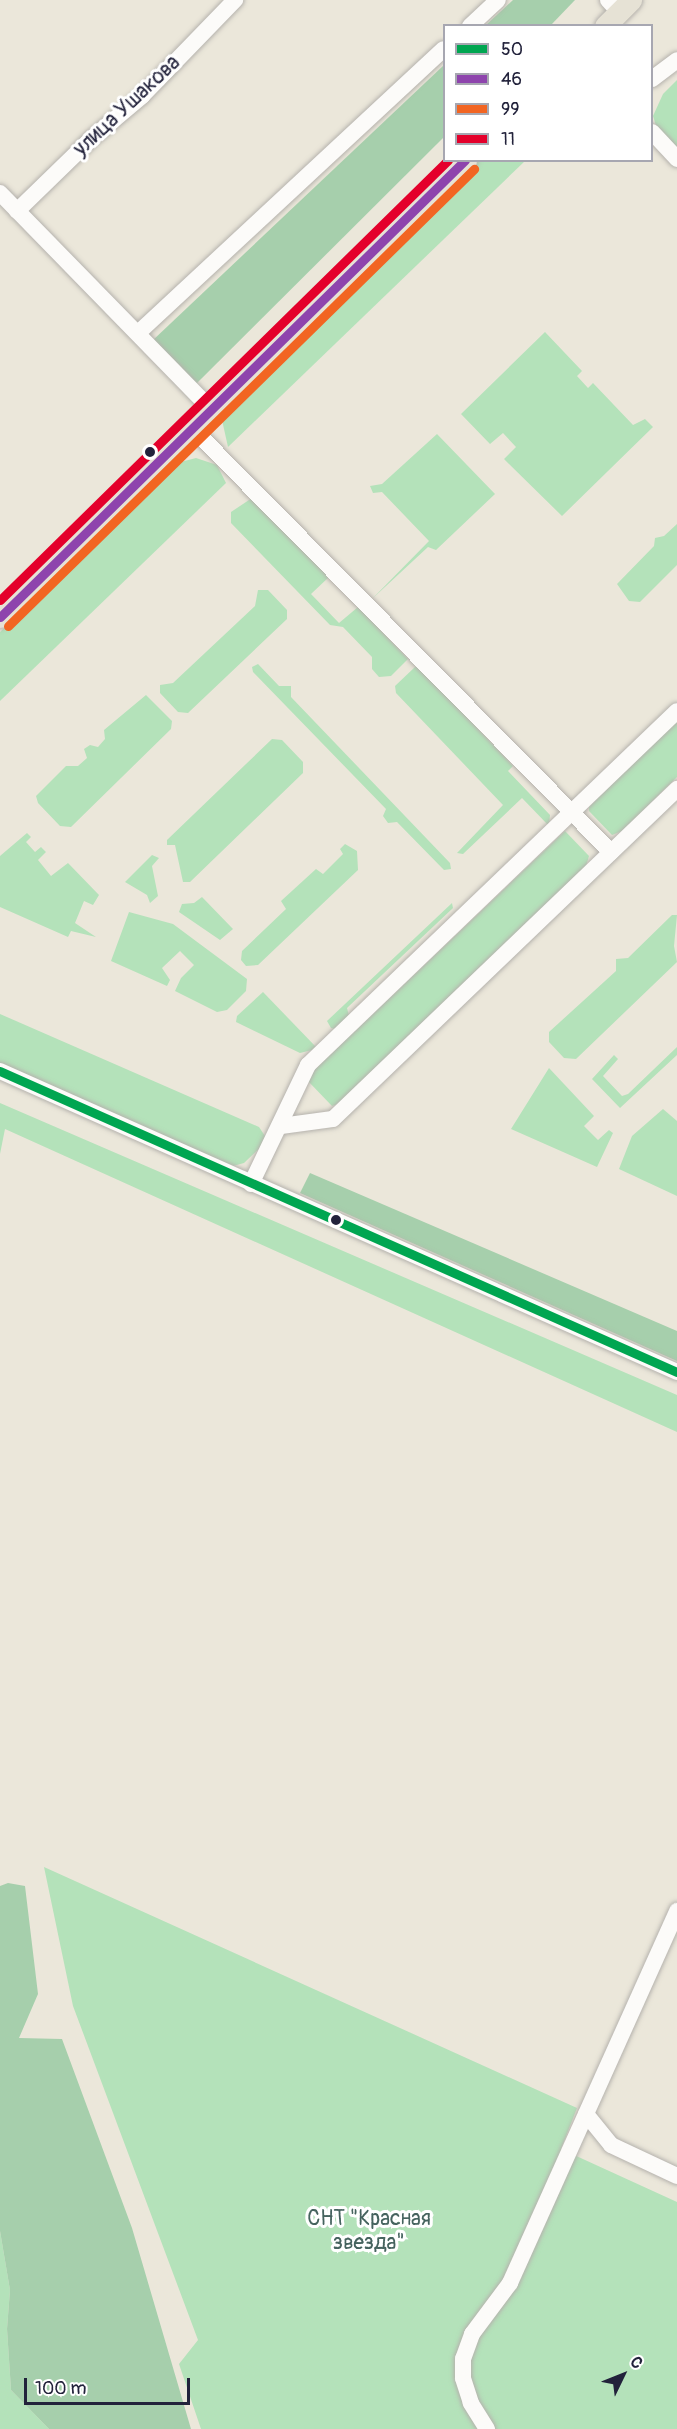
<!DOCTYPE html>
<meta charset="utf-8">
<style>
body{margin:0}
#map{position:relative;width:677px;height:2429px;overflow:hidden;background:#ebe7da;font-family:Pangolin,sans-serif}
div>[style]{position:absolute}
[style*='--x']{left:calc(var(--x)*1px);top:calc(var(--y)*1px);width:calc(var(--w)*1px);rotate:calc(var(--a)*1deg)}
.green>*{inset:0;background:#b4e2ba}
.forest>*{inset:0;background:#a6cfac}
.roads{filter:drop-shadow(0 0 2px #b5b2ad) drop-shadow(0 0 2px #b5b2ad)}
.minor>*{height:16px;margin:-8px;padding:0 8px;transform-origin:8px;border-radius:8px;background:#fcfbf9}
.major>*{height:21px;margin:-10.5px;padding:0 10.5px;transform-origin:10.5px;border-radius:10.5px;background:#e6e2d5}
.bus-1>*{height:9px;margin:-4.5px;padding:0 4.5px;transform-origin:4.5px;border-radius:4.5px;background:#00a651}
.bus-2>*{height:9px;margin:-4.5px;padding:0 4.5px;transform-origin:4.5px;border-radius:4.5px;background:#8e44ad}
.bus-3>*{height:9px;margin:-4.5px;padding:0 4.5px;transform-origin:4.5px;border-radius:4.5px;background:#f26522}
.bus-4>*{height:9px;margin:-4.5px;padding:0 4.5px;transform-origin:4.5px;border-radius:4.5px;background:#e4002b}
.dots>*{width:16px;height:16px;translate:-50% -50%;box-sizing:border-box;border:3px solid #fff;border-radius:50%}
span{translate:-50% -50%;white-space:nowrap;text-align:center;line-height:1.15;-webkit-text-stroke:6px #fff;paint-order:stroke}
.street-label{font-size:21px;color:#22223b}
.park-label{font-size:21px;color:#45635e}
.legend{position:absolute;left:443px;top:24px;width:210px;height:138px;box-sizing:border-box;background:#fff;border:2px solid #a7a7b1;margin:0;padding:8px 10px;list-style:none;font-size:18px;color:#22223b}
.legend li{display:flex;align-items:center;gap:12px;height:30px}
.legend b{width:30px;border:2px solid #a7a7b1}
.north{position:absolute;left:593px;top:2345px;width:60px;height:60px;-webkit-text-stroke:4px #fff;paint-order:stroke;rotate:47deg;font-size:16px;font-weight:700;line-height:24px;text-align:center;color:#22223b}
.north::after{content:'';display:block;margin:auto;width:21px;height:27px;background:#22223b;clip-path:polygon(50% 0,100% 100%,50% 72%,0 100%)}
.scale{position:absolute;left:24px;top:2378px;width:166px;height:27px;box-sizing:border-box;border:3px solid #22223b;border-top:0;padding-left:8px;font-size:18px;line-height:21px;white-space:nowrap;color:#22223b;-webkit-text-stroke:4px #fff;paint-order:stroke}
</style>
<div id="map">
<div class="green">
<i style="clip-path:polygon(677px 80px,677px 150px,657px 129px,653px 116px,663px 94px)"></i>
<i style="clip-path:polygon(477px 161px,525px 161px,228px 447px,222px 420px,231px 401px)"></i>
<i style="clip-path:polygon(545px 332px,582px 371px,577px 376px,588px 388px,593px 383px,633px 425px,645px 419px,653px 427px,562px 516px,504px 459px,516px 447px,503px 433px,490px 444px,461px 414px)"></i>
<i style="clip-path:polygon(437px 434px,495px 494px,436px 550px,428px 547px,372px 599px,429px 541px,382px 492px,373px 493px,370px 486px,382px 484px)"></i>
<i style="clip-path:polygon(196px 458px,217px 465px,226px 483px,0 701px,0 632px,173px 464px)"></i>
<i style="clip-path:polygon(252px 498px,329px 577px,311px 594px,339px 623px,358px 607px,408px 659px,391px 676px,379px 677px,372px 669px,372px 657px,343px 627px,330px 625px,231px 523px,231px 512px)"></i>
<i style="clip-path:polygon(677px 524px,677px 565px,640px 602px,629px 601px,617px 584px,654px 546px,655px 538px,664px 536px)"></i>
<i style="clip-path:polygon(258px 590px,268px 590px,287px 610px,287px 619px,188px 713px,178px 712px,160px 693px,160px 685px,173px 683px,255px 606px)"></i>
<i style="clip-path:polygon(258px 664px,279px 686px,291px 686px,291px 697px,450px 863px,451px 869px,444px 870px,397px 822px,388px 823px,383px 816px,386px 809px,253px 672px,252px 667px)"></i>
<i style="clip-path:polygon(415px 667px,419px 667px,513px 766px,508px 771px,550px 815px,549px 826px,522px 798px,463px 854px,457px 853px,503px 805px,396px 693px,395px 686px)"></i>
<i style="clip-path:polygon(146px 695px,172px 721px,171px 729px,71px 827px,60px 826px,38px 803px,36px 796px,66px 766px,78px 766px,87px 758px,84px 749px,90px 745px,98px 747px,105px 739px,104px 730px)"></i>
<i style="clip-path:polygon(677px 719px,677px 777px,622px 831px,612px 835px,589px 811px,589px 807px)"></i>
<i style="clip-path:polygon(272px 739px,282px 740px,303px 762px,303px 773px,190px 882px,183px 882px,175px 845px,167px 845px,167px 840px)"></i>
<i style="clip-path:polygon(565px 831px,589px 856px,586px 866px,340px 1103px,332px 1106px,308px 1081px,311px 1073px)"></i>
<i style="clip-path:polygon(27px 833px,31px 837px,26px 842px,35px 852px,41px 847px,46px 852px,38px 860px,51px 876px,68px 863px,99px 895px,93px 905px,84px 901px,75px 923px,96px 937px,71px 931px,68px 937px,0 907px,0 856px)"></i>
<i style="clip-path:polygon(345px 844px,357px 851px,358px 870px,258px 965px,246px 966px,241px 960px,242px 951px,286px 909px,281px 901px,316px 869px,323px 874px,343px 854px,340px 849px)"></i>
<i style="clip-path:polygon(152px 855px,159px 858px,152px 866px,158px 896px,150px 903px,147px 895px,125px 882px)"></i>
<i style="clip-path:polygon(202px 897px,233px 929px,220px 940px,179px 912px,182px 904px,194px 903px)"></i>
<i style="clip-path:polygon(452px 903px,453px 908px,347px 1008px,349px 1016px,335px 1029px,331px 1028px,327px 1021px)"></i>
<i style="clip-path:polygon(129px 912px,173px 924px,247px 979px,246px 991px,227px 1010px,217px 1012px,175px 991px,181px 978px,194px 965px,180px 951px,162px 968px,170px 980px,167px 986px,111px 961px)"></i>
<i style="clip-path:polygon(672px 915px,677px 915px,674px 946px,677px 962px,576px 1059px,564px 1058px,549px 1042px,549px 1032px,616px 971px,616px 959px,628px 958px)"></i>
<i style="clip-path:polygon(263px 992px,316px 1047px,312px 1050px,300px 1053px,236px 1022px,237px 1016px)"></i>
<i style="clip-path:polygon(0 1014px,259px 1127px,265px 1136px,264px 1144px,244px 1163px,233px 1166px,0 1064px)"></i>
<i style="clip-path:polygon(677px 1047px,677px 1055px,620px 1108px,592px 1079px,614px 1055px,618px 1059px,603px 1076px,622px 1096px,628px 1094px)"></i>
<i style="clip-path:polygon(549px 1068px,594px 1116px,584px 1126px,598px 1140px,609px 1130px,613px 1133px,597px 1167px,511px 1129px)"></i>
<i style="clip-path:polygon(0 1103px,677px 1395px,677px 1432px,5px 1129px,0 1154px)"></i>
<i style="clip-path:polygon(663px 1109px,677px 1121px,677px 1196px,619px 1169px,632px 1136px)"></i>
<i style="clip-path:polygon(44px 1867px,577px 2108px,561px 2149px,677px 2202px,677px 2429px,201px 2429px,179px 2364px,198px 2340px,73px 2006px)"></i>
<i style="clip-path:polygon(0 2231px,10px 2290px,7px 2329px,11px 2390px,49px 2429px,0 2429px)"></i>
</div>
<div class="forest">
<i style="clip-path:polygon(513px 0,575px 0,551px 25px,486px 25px)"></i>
<i style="clip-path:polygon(444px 65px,444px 137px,194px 386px,152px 341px)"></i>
<i style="clip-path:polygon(310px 1173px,677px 1331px,677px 1361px,300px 1193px)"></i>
<i style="clip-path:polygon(8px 1883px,25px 1886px,38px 1994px,19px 2038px,62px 2039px,132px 2228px,191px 2429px,49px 2429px,11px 2390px,7px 2329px,10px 2290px,0 2231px,0 1886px)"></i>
</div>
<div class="roads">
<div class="minor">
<i style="--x:608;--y:0;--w:16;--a:47"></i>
<i style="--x:470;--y:26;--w:38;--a:-43"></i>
<i style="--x:652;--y:79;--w:31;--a:-37"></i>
<i style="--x:652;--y:132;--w:37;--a:47"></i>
<i style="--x:0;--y:193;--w:302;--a:45.7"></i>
<i style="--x:17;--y:211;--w:103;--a:-44.2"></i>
<i style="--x:91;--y:139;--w:67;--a:-40.1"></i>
<i style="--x:142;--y:96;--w:134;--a:-45.9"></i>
<i style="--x:138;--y:333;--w:417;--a:-42.9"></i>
<i style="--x:191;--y:427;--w:598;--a:45.34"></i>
<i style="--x:0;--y:1071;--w:741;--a:23.97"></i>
<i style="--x:281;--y:1126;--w:52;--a:-7.7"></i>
<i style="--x:333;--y:1119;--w:477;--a:-43.8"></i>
<i style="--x:251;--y:1184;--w:132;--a:-64.4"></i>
<i style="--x:308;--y:1065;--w:511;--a:-43.81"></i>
<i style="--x:586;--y:2114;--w:40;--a:51"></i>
<i style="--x:611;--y:2145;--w:73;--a:25.2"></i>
<i style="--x:487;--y:2429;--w:31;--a:-122"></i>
<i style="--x:471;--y:2403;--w:26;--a:-108"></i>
<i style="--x:463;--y:2378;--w:19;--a:-90"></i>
<i style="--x:463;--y:2359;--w:27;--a:-70"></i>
<i style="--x:472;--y:2334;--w:64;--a:-53.3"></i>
<i style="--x:510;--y:2283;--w:408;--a:-65.8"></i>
</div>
<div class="major">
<i style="--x:605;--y:26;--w:37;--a:-45"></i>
<i style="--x:0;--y:617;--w:653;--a:-44.44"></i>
</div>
</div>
<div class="bus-1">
<i style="--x:0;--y:1071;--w:741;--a:23.97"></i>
</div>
<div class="bus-2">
<i style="--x:0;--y:617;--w:652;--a:-44.5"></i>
</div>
<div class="bus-3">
<i style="--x:8;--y:626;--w:653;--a:-44.44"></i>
</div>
<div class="bus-4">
<i style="--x:0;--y:600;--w:628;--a:-44.48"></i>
</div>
<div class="dots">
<i style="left:150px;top:452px;background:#22223b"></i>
<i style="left:336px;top:1220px;background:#22223b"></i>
</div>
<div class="street-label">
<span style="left:127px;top:106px;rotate:-43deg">улица Ушакова</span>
</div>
<div class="park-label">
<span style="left:369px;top:2231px">СНТ "Красная<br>звезда"</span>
</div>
<ul class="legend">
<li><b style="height:8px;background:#00a651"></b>50</li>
<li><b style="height:8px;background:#8e44ad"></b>46</li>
<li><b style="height:8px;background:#f26522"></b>99</li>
<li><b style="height:8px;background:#e4002b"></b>11</li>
</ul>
<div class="north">С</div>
<div class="scale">100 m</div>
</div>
